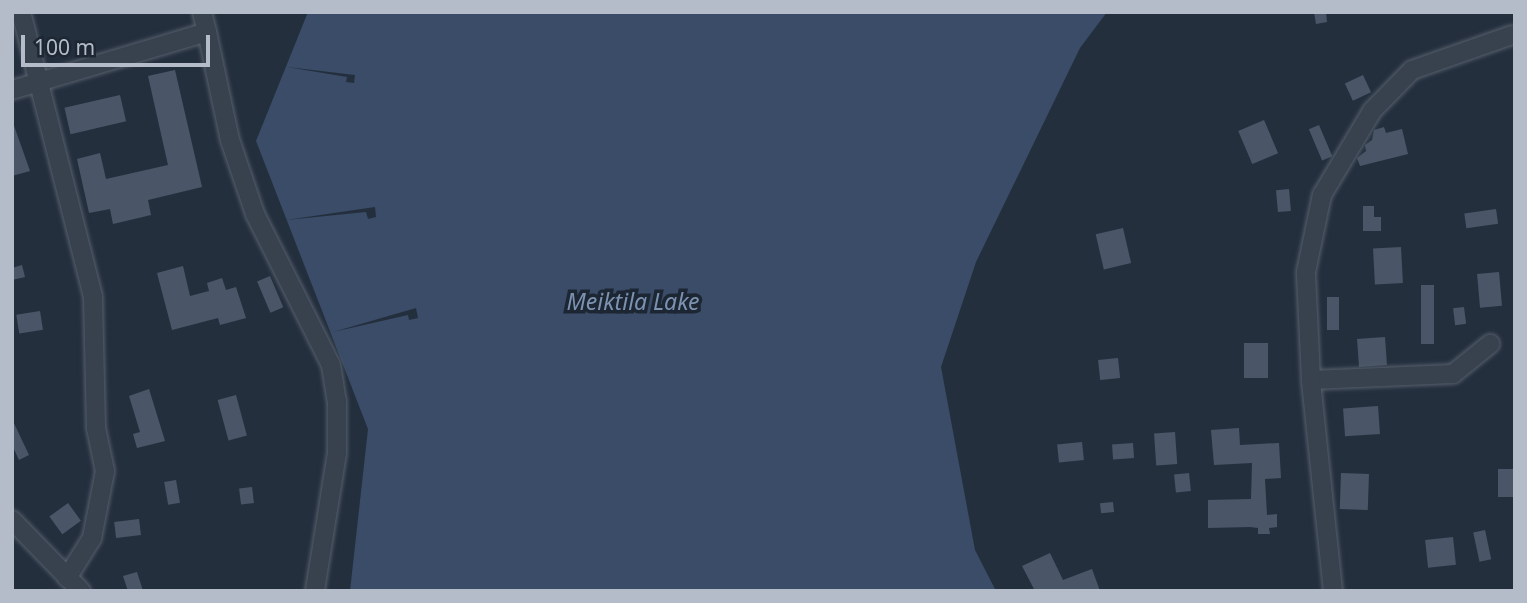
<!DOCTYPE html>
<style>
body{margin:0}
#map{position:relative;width:1527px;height:603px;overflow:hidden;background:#242f3e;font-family:"Noto Sans",sans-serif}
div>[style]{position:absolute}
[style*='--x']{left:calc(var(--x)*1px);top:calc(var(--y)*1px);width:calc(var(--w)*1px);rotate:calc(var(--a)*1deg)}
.water>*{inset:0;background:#3a4c67}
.pier>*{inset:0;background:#242f3e}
.building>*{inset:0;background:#4a5667;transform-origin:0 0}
.roads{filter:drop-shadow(0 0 2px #565f6c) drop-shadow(0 0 2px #565f6c)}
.minor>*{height:18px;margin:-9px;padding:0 9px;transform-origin:9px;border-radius:9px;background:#38414e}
span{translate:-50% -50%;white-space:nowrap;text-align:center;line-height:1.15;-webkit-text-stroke:7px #1d2633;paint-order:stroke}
.water-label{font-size:23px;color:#7c92b1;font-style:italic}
.frame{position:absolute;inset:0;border:14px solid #b4bcc9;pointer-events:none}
.scale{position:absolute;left:21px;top:35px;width:189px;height:32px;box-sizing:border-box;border:4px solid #b4bcc9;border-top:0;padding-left:9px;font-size:21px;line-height:24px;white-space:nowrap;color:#b4bcc9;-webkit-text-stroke:5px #1d2633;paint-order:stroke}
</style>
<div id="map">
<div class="water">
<i style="clip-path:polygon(308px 12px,1107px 12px,1080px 48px,976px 262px,941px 367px,975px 550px,996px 591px,350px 591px,368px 429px,256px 141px)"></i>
</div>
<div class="pier">
<i style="clip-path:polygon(287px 67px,355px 75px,354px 83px,346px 82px,347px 77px)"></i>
<i style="clip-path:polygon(375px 207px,376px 217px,368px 219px,366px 212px,286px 220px)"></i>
<i style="clip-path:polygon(416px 308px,418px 318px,409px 320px,408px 315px,333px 332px)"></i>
</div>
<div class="building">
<i style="clip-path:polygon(1314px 12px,1326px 12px,1327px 22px,1316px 24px)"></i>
<i style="clip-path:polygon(175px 70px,202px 187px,148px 200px,151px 215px,113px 224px,110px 209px,89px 213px,77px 159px,100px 153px,106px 179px,168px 165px,148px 76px)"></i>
<i style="left:1363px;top:75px;width:19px;height:20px;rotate:65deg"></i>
<i style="left:120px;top:95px;width:27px;height:57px;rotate:77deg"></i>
<i style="clip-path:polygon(12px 120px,30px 171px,12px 176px)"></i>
<i style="left:1264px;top:120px;width:36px;height:28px;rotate:67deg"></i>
<i style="left:1319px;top:125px;width:34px;height:11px;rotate:67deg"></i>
<i style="clip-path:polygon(1384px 127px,1386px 133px,1402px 129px,1408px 154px,1360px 166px,1357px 158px,1366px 151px,1365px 145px,1372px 140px,1374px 130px)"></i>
<i style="left:1289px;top:189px;width:22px;height:13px;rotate:85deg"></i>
<i style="clip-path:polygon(1363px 206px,1374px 206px,1374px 217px,1381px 217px,1381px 231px,1363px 231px)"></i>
<i style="left:1496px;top:209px;width:15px;height:32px;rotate:82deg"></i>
<i style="left:1123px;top:228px;width:36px;height:28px;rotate:77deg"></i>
<i style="left:1401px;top:247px;width:36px;height:28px;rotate:87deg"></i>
<i style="clip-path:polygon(22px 265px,25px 277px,12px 280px,12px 268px)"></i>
<i style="clip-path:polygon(183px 266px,190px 296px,209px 291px,207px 283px,222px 278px,226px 290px,236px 287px,246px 318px,220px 325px,218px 318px,172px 330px,157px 273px)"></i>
<i style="left:1499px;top:272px;width:34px;height:22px;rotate:85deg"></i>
<i style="left:270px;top:276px;width:34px;height:14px;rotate:67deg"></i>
<i style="left:1434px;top:285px;width:59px;height:13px;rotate:90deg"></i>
<i style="left:1327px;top:297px;width:12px;height:33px"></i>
<i style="left:1464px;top:307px;width:17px;height:11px;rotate:83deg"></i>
<i style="left:40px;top:311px;width:19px;height:24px;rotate:81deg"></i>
<i style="left:1385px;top:337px;width:28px;height:28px;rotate:86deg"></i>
<i style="left:1244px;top:343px;width:24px;height:35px"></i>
<i style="left:1118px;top:358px;width:20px;height:20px;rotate:84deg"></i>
<i style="clip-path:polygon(149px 389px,165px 441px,137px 448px,133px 434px,140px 432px,129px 396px)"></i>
<i style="left:236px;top:395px;width:42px;height:19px;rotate:75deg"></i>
<i style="left:1378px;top:406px;width:28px;height:35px;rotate:86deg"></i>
<i style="clip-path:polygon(12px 419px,29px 455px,19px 460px,12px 445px)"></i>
<i style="clip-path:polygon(1239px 428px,1240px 445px,1279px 443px,1281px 478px,1265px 479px,1267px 515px,1277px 514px,1277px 527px,1269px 528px,1270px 534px,1258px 534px,1258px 528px,1250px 527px,1208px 528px,1208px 500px,1251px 499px,1252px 463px,1214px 465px,1211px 430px)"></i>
<i style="left:1175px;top:432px;width:32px;height:21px;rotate:86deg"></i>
<i style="left:1082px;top:442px;width:18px;height:25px;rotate:84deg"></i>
<i style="left:1133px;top:443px;width:15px;height:21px;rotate:86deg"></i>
<i style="left:1515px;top:469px;width:28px;height:17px;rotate:90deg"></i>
<i style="left:1189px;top:473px;width:18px;height:15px;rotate:84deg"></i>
<i style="left:1341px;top:473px;width:28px;height:36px;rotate:2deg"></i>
<i style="left:176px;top:480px;width:23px;height:12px;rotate:80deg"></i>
<i style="left:252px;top:487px;width:16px;height:13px;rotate:83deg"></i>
<i style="left:1113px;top:502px;width:10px;height:13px;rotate:84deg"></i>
<i style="left:68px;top:503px;width:22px;height:23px;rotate:54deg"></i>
<i style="left:139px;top:519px;width:16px;height:25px;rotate:83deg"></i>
<i style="left:1485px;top:530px;width:30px;height:12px;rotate:78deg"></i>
<i style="left:1453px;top:537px;width:28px;height:28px;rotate:84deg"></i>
<i style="clip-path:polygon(1050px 553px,1063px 580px,1092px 569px,1100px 591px,1035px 591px,1022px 566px)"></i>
<i style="clip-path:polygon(137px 572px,143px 591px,128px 591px,123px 576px)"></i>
</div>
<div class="roads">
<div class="minor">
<i style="--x:21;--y:12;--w:294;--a:75.8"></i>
<i style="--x:93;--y:297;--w:131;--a:88.7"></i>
<i style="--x:96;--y:428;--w:44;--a:78.2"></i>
<i style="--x:105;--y:471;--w:68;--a:101"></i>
<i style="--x:92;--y:538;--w:47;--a:122"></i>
<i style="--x:207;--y:32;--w:110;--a:78"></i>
<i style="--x:230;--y:140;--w:78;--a:71.3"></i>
<i style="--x:255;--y:214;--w:169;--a:63.3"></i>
<i style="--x:331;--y:365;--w:36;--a:81"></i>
<i style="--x:337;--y:401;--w:52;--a:90"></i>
<i style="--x:337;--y:453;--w:140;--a:99.1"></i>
<i style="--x:12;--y:90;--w:203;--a:-16.6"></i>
<i style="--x:207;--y:32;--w:21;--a:-104"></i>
<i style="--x:1311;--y:380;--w:142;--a:-2.4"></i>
<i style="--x:1453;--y:374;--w:48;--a:-39"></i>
<i style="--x:12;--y:520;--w:99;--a:45.8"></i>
<i style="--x:1333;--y:591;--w:212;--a:-96"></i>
<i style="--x:1311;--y:380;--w:108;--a:-92.7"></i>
<i style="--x:1306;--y:272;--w:79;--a:-78.3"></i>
<i style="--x:1322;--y:195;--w:98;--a:-59.2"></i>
<i style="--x:1372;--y:111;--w:57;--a:-45.7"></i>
<i style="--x:1412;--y:70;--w:106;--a:-19.3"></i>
</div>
</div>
<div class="water-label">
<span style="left:633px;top:301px">Meiktila Lake</span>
</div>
<div class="frame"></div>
<div class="scale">100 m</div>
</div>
